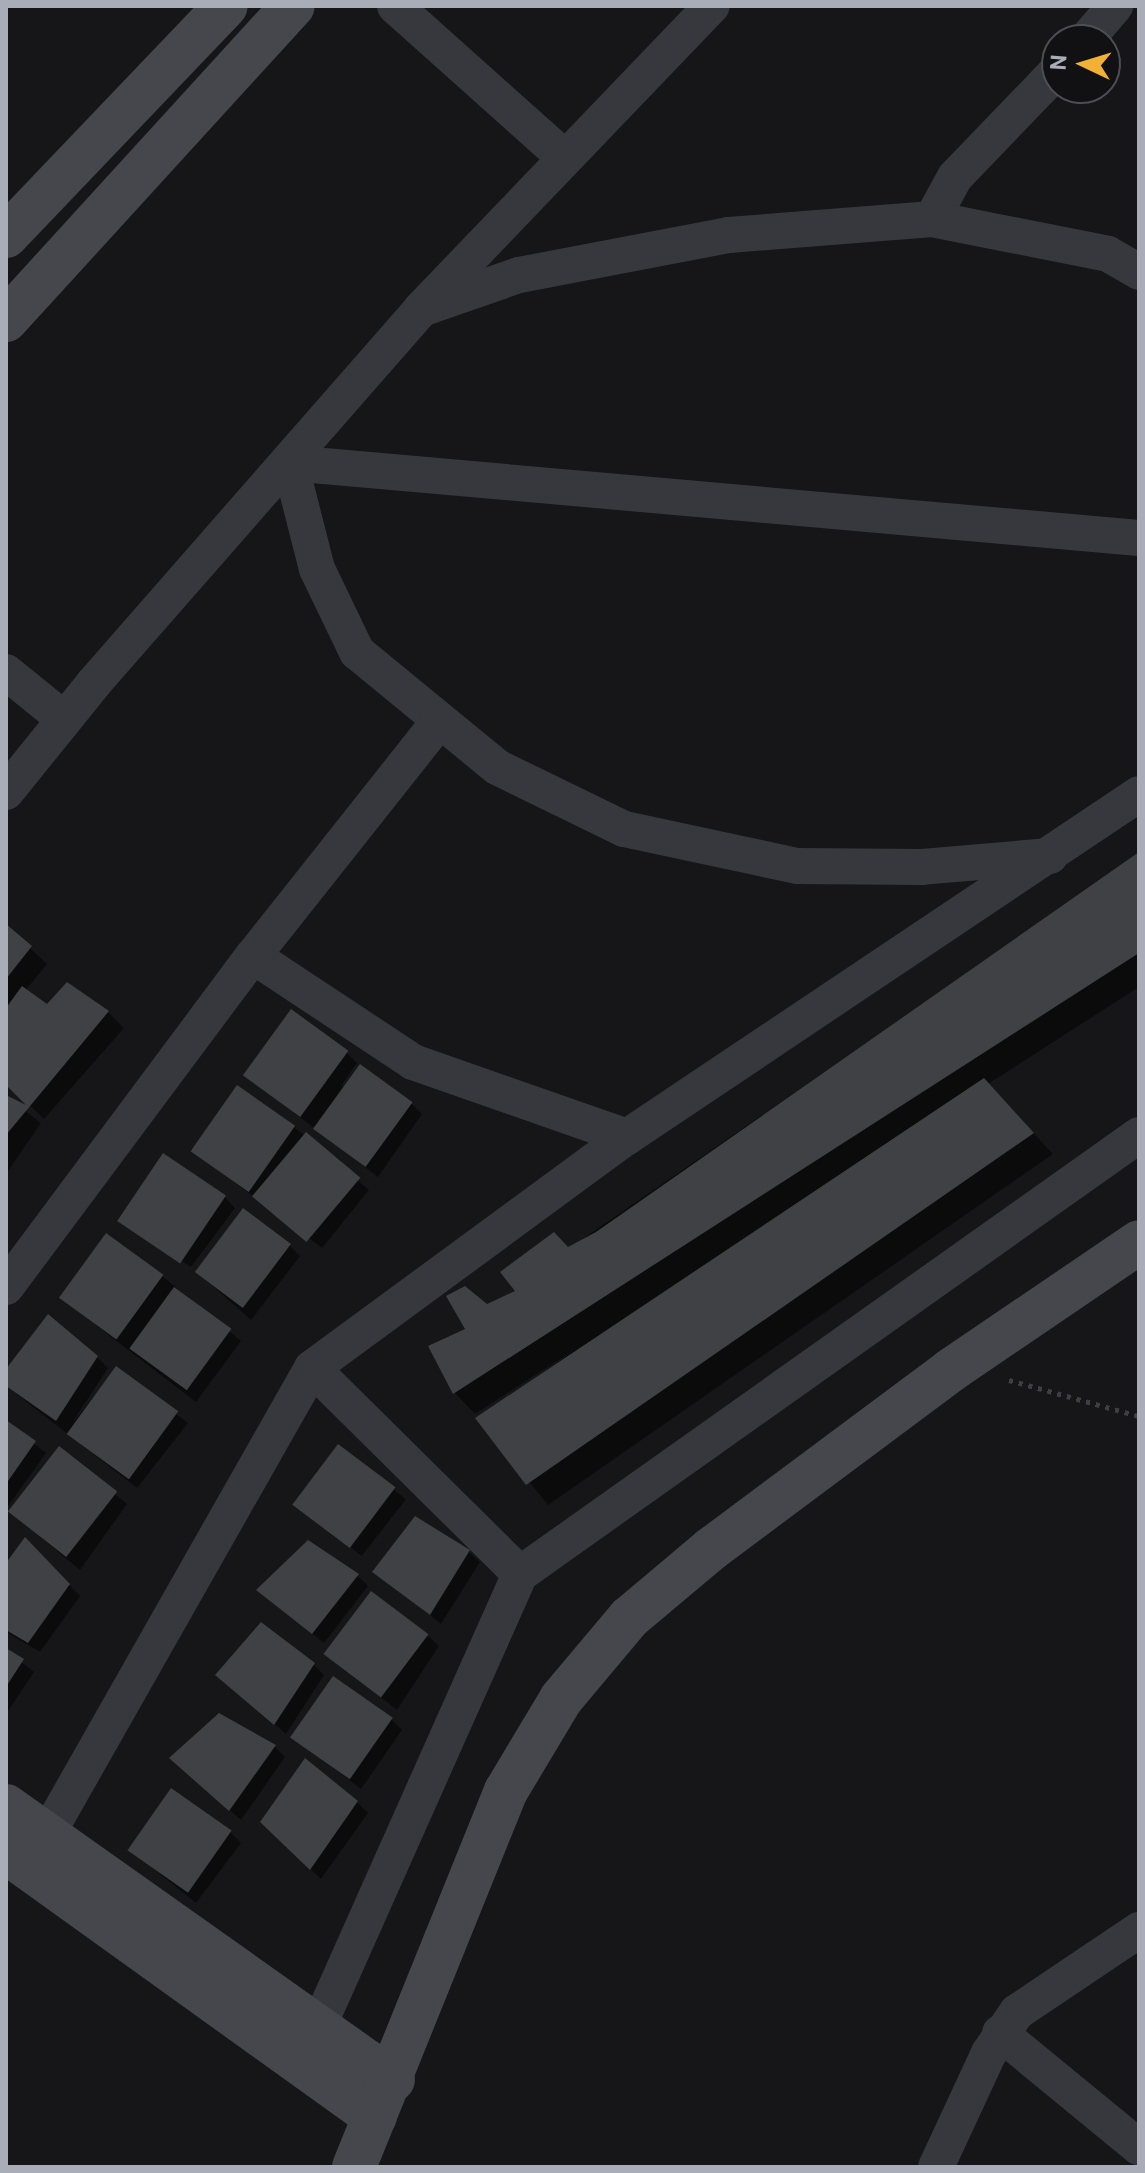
<!DOCTYPE html>
<style>
body{margin:0}
#map{position:relative;width:1145px;height:2173px;overflow:hidden;background:#161618;font-family:Roboto,sans-serif}
div>[style]{position:absolute}
[style*='--x']{left:calc(var(--x)*1px);top:calc(var(--y)*1px);width:calc(var(--w)*1px);rotate:calc(var(--a)*1deg)}
.shadow>*{inset:0;background:#0007;transform-origin:0 0}
.building>*{inset:0;background:#404145;transform-origin:0 0}
.path>*{height:5px;margin-top:-2.5px;transform-origin:0;background:repeating-linear-gradient(90deg,#3d3f44 0 4px,transparent 0 10px)}
.street>*{height:36px;margin:-18px;padding:0 18px;transform-origin:18px;border-radius:18px;background:#37383d}
.secondary>*{height:44px;margin:-22px;padding:0 22px;transform-origin:22px;border-radius:22px;background:#45474d}
span{translate:-50% -50%;white-space:nowrap;text-align:center;line-height:1.15;-webkit-text-stroke:6px #111113;paint-order:stroke}
.frame{position:absolute;inset:0;border:8px solid #a8adb8;pointer-events:none}
.north{position:absolute;left:1041px;top:24px;width:80px;height:80px;box-sizing:border-box;background:#111113;border:2px solid #4d4f55;border-radius:50%;rotate:274deg;font-size:22px;font-weight:700;line-height:32px;text-align:center;color:#a8adb8}
.north::after{content:'';display:block;margin:auto;width:28px;height:36px;background:#f2b134;clip-path:polygon(50% 0,100% 100%,50% 72%,0 100%)}
</style>
<div id="map">
<div class="shadow">
<i style="clip-path:polygon(1139px 855px,1139px 987px,988px 1084px,1053px 1154px,548px 1505px,478px 1419px,576px 1349px,475px 1414px,455px 1393px,431px 1347px,467px 1330px,487px 1307px,519px 1292px,568px 1249px)"></i>
<i style="clip-path:polygon(6px 926px,47px 964px,25px 991px,47px 1006px,108px 1012px,124px 1028px,44px 1119px,6px 1082px)"></i>
<i style="clip-path:polygon(347px 1053px,357px 1063px,341px 1086px,412px 1104px,422px 1114px,378px 1177px,245px 1075px)"></i>
<i style="clip-path:polygon(6px 1097px,41px 1123px,6px 1174px)"></i>
<i style="clip-path:polygon(294px 1127px,369px 1190px,322px 1248px,190px 1149px)"></i>
<i style="clip-path:polygon(225px 1197px,235px 1208px,191px 1267px,118px 1218px)"></i>
<i style="clip-path:polygon(289px 1245px,300px 1256px,251px 1320px,206px 1280px)"></i>
<i style="clip-path:polygon(162px 1276px,241px 1341px,196px 1402px,71px 1306px)"></i>
<i style="clip-path:polygon(97px 1357px,108px 1368px,70px 1426px,117px 1368px,188px 1423px,137px 1488px,6px 1386px,6px 1372px)"></i>
<i style="clip-path:polygon(6px 1422px,46px 1453px,6px 1509px)"></i>
<i style="left:339px;top:1447px;width:85px;height:72px;rotate:38deg"></i>
<i style="clip-path:polygon(59px 1449px,127px 1504px,80px 1570px,26px 1525px)"></i>
<i style="clip-path:polygon(25px 1540px,80px 1596px,40px 1652px,6px 1632px,6px 1566px)"></i>
<i style="clip-path:polygon(469px 1552px,480px 1562px,441px 1624px,375px 1572px)"></i>
<i style="clip-path:polygon(358px 1576px,368px 1586px,324px 1643px,269px 1600px)"></i>
<i style="clip-path:polygon(428px 1636px,439px 1646px,397px 1710px,329px 1656px)"></i>
<i style="clip-path:polygon(6px 1650px,34px 1672px,6px 1714px)"></i>
<i style="clip-path:polygon(313px 1664px,324px 1675px,286px 1734px,229px 1686px)"></i>
<i style="clip-path:polygon(392px 1720px,402px 1730px,361px 1789px,294px 1738px)"></i>
<i style="clip-path:polygon(275px 1747px,285px 1757px,241px 1820px,183px 1769px)"></i>
<i style="clip-path:polygon(357px 1802px,368px 1813px,321px 1879px,262px 1822px)"></i>
<i style="clip-path:polygon(230px 1832px,241px 1843px,196px 1903px,128px 1848px)"></i>
</div>
<div class="building">
<i style="clip-path:polygon(1139px 852px,1139px 953px,453px 1394px,428px 1346px,465px 1329px,446px 1296px,465px 1286px,487px 1304px,515px 1291px,500px 1272px,554px 1232px,568px 1247px,596px 1232px)"></i>
<i style="clip-path:polygon(6px 924px,32px 946px,6px 979px)"></i>
<i style="clip-path:polygon(67px 982px,109px 1011px,6px 1135px,6px 1095px,26px 1105px,6px 1085px,6px 1008px,22px 986px,47px 1004px)"></i>
<i style="left:291px;top:1009px;width:71px;height:82px;rotate:36deg"></i>
<i style="left:360px;top:1064px;width:65px;height:80px;rotate:36deg"></i>
<i style="clip-path:polygon(984px 1078px,1034px 1133px,526px 1485px,475px 1418px)"></i>
<i style="left:237px;top:1085px;width:71px;height:81px;rotate:35deg"></i>
<i style="left:306px;top:1132px;width:71px;height:84px;rotate:40deg"></i>
<i style="left:163px;top:1153px;width:76px;height:82px;rotate:34deg"></i>
<i style="left:243px;top:1208px;width:60px;height:80px;rotate:37deg"></i>
<i style="left:106px;top:1233px;width:71px;height:80px;rotate:36deg"></i>
<i style="left:174px;top:1287px;width:71px;height:76px;rotate:36deg"></i>
<i style="clip-path:polygon(48px 1314px,98px 1356px,56px 1421px,6px 1386px,6px 1369px)"></i>
<i style="left:116px;top:1366px;width:77px;height:84px;rotate:36deg"></i>
<i style="clip-path:polygon(6px 1420px,36px 1441px,6px 1484px)"></i>
<i style="left:338px;top:1444px;width:72px;height:76px;rotate:37deg"></i>
<i style="left:59px;top:1446px;width:74px;height:83px;rotate:38deg"></i>
<i style="clip-path:polygon(415px 1516px,470px 1550px,430px 1615px,372px 1572px)"></i>
<i style="clip-path:polygon(25px 1537px,70px 1584px,28px 1643px,6px 1630px,6px 1563px)"></i>
<i style="clip-path:polygon(308px 1540px,359px 1574px,312px 1634px,256px 1590px)"></i>
<i style="left:371px;top:1591px;width:72px;height:79px;rotate:37deg"></i>
<i style="clip-path:polygon(261px 1622px,315px 1663px,274px 1725px,215px 1675px)"></i>
<i style="clip-path:polygon(6px 1648px,24px 1659px,6px 1687px)"></i>
<i style="left:333px;top:1676px;width:73px;height:75px;rotate:35deg"></i>
<i style="clip-path:polygon(219px 1713px,276px 1745px,229px 1811px,169px 1758px)"></i>
<i style="clip-path:polygon(305px 1758px,358px 1801px,310px 1870px,260px 1822px)"></i>
<i style="left:171px;top:1788px;width:74px;height:76px;rotate:35deg"></i>
</div>
<div class="path">
<i style="--x:1009;--y:1380;--w:135;--a:15.5"></i>
</div>
<div class="street">
<i style="--x:395;--y:6;--w:228;--a:41.8"></i>
<i style="--x:1086;--y:40;--w:45;--a:-49.5"></i>
<i style="--x:932;--y:219;--w:48;--a:-61.3"></i>
<i style="--x:955;--y:177;--w:147;--a:-46.1"></i>
<i style="--x:427;--y:307;--w:97;--a:-19.2"></i>
<i style="--x:519;--y:275;--w:214;--a:-10.8"></i>
<i style="--x:729;--y:235;--w:204;--a:-4.5"></i>
<i style="--x:932;--y:219;--w:179;--a:11.2"></i>
<i style="--x:1108;--y:254;--w:36;--a:30"></i>
<i style="--x:6;--y:672;--w:75;--a:39"></i>
<i style="--x:6;--y:792;--w:139;--a:-51.1"></i>
<i style="--x:93;--y:684;--w:498;--a:-48.8"></i>
<i style="--x:421;--y:309;--w:420;--a:-46.2"></i>
<i style="--x:1050;--y:856;--w:128;--a:175.1"></i>
<i style="--x:922;--y:867;--w:125;--a:-179.5"></i>
<i style="--x:797;--y:866;--w:177;--a:-167.9"></i>
<i style="--x:624;--y:829;--w:141;--a:-154"></i>
<i style="--x:497;--y:767;--w:181;--a:-140.6"></i>
<i style="--x:357;--y:652;--w:92;--a:-115.7"></i>
<i style="--x:317;--y:569;--w:109;--a:-104.3"></i>
<i style="--x:290;--y:463;--w:852;--a:5.05"></i>
<i style="--x:253;--y:956;--w:192;--a:33.5"></i>
<i style="--x:413;--y:1062;--w:227;--a:19.3"></i>
<i style="--x:6;--y:1287;--w:413;--a:-53.3"></i>
<i style="--x:253;--y:956;--w:298;--a:-51.6"></i>
<i style="--x:312;--y:1368;--w:293;--a:44.7"></i>
<i style="--x:35;--y:1856;--w:561;--a:-60.42"></i>
<i style="--x:312;--y:1368;--w:391;--a:-36.3"></i>
<i style="--x:627;--y:1137;--w:616;--a:-33.82"></i>
<i style="--x:1000;--y:2033;--w:180;--a:39.4"></i>
<i style="--x:307;--y:2052;--w:523;--a:-65.98"></i>
<i style="--x:520;--y:1574;--w:759;--a:-35.34"></i>
<i style="--x:936;--y:2167;--w:126;--a:-65.1"></i>
<i style="--x:989;--y:2053;--w:50;--a:-55.7"></i>
<i style="--x:1017;--y:2012;--w:147;--a:-33.9"></i>
</div>
<div class="secondary">
<i style="--x:6;--y:236;--w:318;--a:-46.3"></i>
<i style="--x:6;--y:320;--w:425;--a:-47.6"></i>
<i style="--x:6;--y:1806;--w:474;--a:35.3"></i>
<i style="--x:6;--y:1852;--w:454;--a:35.7"></i>
<i style="--x:354;--y:2167;--w:406;--a:-68"></i>
<i style="--x:506;--y:1791;--w:107;--a:-59.1"></i>
<i style="--x:561;--y:1699;--w:106;--a:-50"></i>
<i style="--x:629;--y:1618;--w:107;--a:-40.1"></i>
<i style="--x:711;--y:1549;--w:299;--a:-36.7"></i>
<i style="--x:951;--y:1370;--w:227;--a:-34.2"></i>
</div>
<div class="frame"></div>
<div class="north">N</div>
</div>
